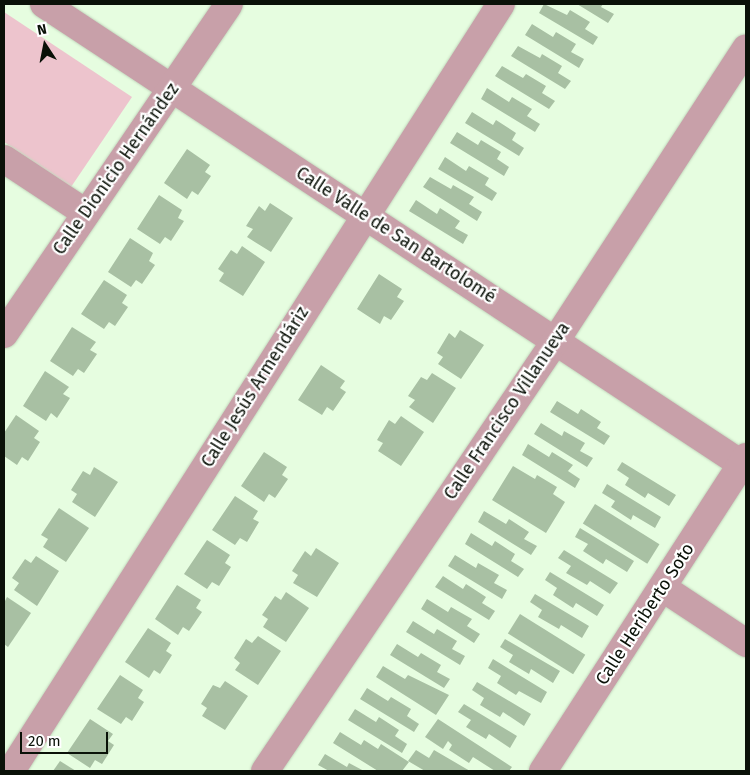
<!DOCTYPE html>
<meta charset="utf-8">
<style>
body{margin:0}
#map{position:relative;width:750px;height:775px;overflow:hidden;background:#e6fde0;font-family:"Fira Sans",sans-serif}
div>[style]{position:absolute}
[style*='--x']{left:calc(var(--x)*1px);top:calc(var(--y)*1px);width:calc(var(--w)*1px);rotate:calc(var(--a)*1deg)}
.green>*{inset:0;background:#edc4cd}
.building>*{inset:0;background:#a8c0a3;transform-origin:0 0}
.roads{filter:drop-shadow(0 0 1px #c3d7bd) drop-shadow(0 0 1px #c3d7bd)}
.minor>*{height:28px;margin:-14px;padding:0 14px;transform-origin:14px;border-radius:14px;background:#c8a0a9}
span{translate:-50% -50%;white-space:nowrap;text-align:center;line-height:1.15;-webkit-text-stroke:4.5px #fff;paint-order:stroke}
.street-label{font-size:18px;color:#0a1108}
.frame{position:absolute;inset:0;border:5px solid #0a1108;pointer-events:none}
.north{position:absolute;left:20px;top:20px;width:50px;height:50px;-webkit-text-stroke:4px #fff;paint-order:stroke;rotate:349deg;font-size:14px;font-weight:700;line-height:20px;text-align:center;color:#0a1108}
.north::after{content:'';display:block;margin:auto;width:18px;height:22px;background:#0a1108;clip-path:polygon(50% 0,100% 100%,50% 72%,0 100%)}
.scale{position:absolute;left:20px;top:732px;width:88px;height:22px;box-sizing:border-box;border:2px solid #0a1108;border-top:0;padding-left:6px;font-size:15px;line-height:18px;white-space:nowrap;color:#0a1108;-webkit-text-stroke:4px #fff;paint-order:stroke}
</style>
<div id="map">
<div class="green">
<i style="clip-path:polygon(4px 12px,132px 97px,71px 187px,4px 142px)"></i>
</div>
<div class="building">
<i style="clip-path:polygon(544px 4px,567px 15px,570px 10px,590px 22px,585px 29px,598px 37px,593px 45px,539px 13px)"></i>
<i style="clip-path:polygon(577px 4px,603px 4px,601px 7px,614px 14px,608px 23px)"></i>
<i style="clip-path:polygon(532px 24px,553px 37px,556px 32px,576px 44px,571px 52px,584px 59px,579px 68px,525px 35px)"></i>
<i style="clip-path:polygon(518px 46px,540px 58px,542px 54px,562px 66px,558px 73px,571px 81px,565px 89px,511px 56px)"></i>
<i style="clip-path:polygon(502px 66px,523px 78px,526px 74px,546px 86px,542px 93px,555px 101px,549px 109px,495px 76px)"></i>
<i style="clip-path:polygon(487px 88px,509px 102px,512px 97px,532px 109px,527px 116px,540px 124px,535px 132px,481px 99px)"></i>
<i style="clip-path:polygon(472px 112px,493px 125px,496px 120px,516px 133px,512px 140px,524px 148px,519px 156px,465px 123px)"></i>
<i style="clip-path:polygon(457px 132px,478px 145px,481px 140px,501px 152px,497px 159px,509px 167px,504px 176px,450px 143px)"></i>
<i style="clip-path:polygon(187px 149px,210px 165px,205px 172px,211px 176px,198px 195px,192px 191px,187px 199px,164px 183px)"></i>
<i style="clip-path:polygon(445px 157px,466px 171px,469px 166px,489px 178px,485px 185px,497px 193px,492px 201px,438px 169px)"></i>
<i style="clip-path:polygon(430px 177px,451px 189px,453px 185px,474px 197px,469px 204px,482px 212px,477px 221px,423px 187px)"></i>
<i style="clip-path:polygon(159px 195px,182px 210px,178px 218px,184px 221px,171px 241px,165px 237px,160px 244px,137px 229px)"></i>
<i style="clip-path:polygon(416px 200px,437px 214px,440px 208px,460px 221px,455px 228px,468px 235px,463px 244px,409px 211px)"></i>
<i style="clip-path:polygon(270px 203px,293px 218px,271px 252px,247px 237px,253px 229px,246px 226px,259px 206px,265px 211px)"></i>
<i style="clip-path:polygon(130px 238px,153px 253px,149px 261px,155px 265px,142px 284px,136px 280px,131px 287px,108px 272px)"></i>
<i style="clip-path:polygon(242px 246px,265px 262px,243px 296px,219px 281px,224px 273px,218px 269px,231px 250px,237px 254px)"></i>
<i style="clip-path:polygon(379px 274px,402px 289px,397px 297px,404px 301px,391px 320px,384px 316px,380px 324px,357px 309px)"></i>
<i style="clip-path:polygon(104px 280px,127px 295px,122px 303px,128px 307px,115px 326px,109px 322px,104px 329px,81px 314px)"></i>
<i style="clip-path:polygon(72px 327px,96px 342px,90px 350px,97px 354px,84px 373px,78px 369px,73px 376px,50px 361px)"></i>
<i style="clip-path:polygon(460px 330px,484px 345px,461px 379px,438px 364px,443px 357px,437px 353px,449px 333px,455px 338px)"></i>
<i style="clip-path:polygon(321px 365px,345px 381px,340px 388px,346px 392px,333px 411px,327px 407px,322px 415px,298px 400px)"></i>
<i style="clip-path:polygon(45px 371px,69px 387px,63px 394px,70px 398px,57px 418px,51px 413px,46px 421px,23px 406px)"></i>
<i style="clip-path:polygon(432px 373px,456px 388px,433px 423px,409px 407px,415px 400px,408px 396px,421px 377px,427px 380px)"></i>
<i style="clip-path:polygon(557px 401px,578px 414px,581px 409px,601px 422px,597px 428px,610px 436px,604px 445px,550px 412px)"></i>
<i style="clip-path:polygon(16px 415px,39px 431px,34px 438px,40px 442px,28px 461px,22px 457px,17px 465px,4px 456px,4px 433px)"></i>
<i style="clip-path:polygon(401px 416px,424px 432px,401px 466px,378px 451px,383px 443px,377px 440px,389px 420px,395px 424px)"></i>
<i style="clip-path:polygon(541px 423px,562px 436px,564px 431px,585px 443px,580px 451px,593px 458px,587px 467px,534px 434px)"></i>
<i style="clip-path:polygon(528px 444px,549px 457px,552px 452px,573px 465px,568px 471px,580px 479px,575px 488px,522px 455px)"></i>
<i style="clip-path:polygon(264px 452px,287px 467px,282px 475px,288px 479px,275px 498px,269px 494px,264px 502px,241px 486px)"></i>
<i style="clip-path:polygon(622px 462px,676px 495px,669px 506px,648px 493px,645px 498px,625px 485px,629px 478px,617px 470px)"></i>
<i style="clip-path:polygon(513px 466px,535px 479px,537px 475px,557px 487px,553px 494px,565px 502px,546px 533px,492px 500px)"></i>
<i style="clip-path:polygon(94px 467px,118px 482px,95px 517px,72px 502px,77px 494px,71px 490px,83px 471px,90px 475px)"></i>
<i style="clip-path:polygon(607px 484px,661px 517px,655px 528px,633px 515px,631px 520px,611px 507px,615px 501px,602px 493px)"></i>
<i style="clip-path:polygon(235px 496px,258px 511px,253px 519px,259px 522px,247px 542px,240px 538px,235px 545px,212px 530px)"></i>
<i style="left:595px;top:504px;width:76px;height:23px;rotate:32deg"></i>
<i style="clip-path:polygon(59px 508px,89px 528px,66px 562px,43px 547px,48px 539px,41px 535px)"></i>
<i style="clip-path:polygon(484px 511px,506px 524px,509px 519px,529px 532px,524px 539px,537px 546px,531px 555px,478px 522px)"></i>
<i style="clip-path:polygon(580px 528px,634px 561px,627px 572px,606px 559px,603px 564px,583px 551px,588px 544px,575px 537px)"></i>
<i style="clip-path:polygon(471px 533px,492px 546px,495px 541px,515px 554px,511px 561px,524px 569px,518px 577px,465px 544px)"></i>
<i style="clip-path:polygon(207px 540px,230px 555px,225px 563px,231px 567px,219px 586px,212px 582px,207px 589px,184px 574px)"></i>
<i style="clip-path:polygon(316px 548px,339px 563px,317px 597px,293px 583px,298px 575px,292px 571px,305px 551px,311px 556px)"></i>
<i style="clip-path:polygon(564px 550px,618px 583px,610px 594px,590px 581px,587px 585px,566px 573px,571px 566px,558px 558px)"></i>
<i style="clip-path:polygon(455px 555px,476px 568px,478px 563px,499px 575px,494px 583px,507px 590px,502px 599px,448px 566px)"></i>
<i style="clip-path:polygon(36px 556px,59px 571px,37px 606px,14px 590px,19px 583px,12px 578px,25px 559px,31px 563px)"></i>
<i style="clip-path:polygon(550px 572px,604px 605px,597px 616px,576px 603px,573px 608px,553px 595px,557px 588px,545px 580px)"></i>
<i style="clip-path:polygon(443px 576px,463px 589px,466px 584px,486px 597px,482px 603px,495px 611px,489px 620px,435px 587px)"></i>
<i style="clip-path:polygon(177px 585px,201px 600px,196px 608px,202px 612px,189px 631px,183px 627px,178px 635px,155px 619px)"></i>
<i style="clip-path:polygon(286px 592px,309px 608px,286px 642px,263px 627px,268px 619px,262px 615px,275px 596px,281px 600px)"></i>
<i style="clip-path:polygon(535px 594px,589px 626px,582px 638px,561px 625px,559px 629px,538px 617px,542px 610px,530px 602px)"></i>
<i style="clip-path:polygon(7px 597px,31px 613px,8px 647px,4px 644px,4px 603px)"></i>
<i style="clip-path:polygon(427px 599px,448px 612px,451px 607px,472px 619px,467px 626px,480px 634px,474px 643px,421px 609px)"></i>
<i style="left:520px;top:614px;width:77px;height:23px;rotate:32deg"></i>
<i style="clip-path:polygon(413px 621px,434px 634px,437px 629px,457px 641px,452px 649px,465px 656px,460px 665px,406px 632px)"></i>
<i style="clip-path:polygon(148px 628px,171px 643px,166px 651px,172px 655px,160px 674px,154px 670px,149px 678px,125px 662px)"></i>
<i style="clip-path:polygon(258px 636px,281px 651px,258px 685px,235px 670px,240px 663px,234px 658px,246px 639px,252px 643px)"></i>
<i style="clip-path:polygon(505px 639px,560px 671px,553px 683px,531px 669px,529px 674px,509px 662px,513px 655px,500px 647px)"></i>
<i style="clip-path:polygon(397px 644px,418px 657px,421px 653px,441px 665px,437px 672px,450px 679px,444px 688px,390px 655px)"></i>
<i style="clip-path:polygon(493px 659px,547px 692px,541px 703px,519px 691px,516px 695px,497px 683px,501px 676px,488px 668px)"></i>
<i style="clip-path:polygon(383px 666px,405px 679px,408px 675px,449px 695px,436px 715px,376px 677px)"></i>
<i style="clip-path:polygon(120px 675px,143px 690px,138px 698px,144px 702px,132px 721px,126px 717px,121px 724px,97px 709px)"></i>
<i style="clip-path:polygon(225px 681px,248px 696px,225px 730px,202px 716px,207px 708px,201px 704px,213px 685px,220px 688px)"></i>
<i style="clip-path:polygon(477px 682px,531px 714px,524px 726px,503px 712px,500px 717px,480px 705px,484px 698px,472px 690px)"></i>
<i style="clip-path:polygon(367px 688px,388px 701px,391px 697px,411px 709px,407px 716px,419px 724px,414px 732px,360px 699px)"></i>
<i style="clip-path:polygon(464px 704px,517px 736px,510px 748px,489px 734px,486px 739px,466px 727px,471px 720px,458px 712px)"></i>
<i style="clip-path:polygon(355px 709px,376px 722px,379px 717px,399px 730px,395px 736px,407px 744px,402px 753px,348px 720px)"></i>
<i style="clip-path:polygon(90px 719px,113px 734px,108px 741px,114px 745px,102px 764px,95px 760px,90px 768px,67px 753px)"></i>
<i style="clip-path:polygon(438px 719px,512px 767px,509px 771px,495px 771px,473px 757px,469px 763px,449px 750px,452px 745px,448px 741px,443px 749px,425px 737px)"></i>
<i style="clip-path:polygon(340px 732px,361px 745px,364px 740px,378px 749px,381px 744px,409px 762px,402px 771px,378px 771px,333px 743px)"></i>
<i style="clip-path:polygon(416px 750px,429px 758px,434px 750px,470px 771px,425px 771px,408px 761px)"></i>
<i style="clip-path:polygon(325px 754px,347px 767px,349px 763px,364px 771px,329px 771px,318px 765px)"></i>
<i style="clip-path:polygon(60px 761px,76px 771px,53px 771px)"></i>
</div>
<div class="roads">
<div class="minor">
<i style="--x:44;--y:4;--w:841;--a:33.41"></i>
<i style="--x:4;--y:159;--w:98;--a:33.4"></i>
<i style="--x:4;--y:334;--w:399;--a:-55.7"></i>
<i style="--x:663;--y:588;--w:100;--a:33.5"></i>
<i style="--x:11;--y:771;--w:910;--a:-57.43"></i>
<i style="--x:265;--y:771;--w:520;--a:-55.97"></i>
<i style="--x:556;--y:340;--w:348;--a:-56.9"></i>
<i style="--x:543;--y:771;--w:374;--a:-57.1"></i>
</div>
</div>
<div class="street-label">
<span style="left:116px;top:169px;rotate:-55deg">Calle Dionicio Hernández</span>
<span style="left:396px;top:235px;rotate:33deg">Calle Valle de San Bartolomé</span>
<span style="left:255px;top:387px;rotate:-58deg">Calle Jesús Armendáriz</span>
<span style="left:507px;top:411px;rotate:-56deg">Calle Francisco Villanueva</span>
<span style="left:645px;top:614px;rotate:-57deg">Calle Heriberto Soto</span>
</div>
<div class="frame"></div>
<div class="north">N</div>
<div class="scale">20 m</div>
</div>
